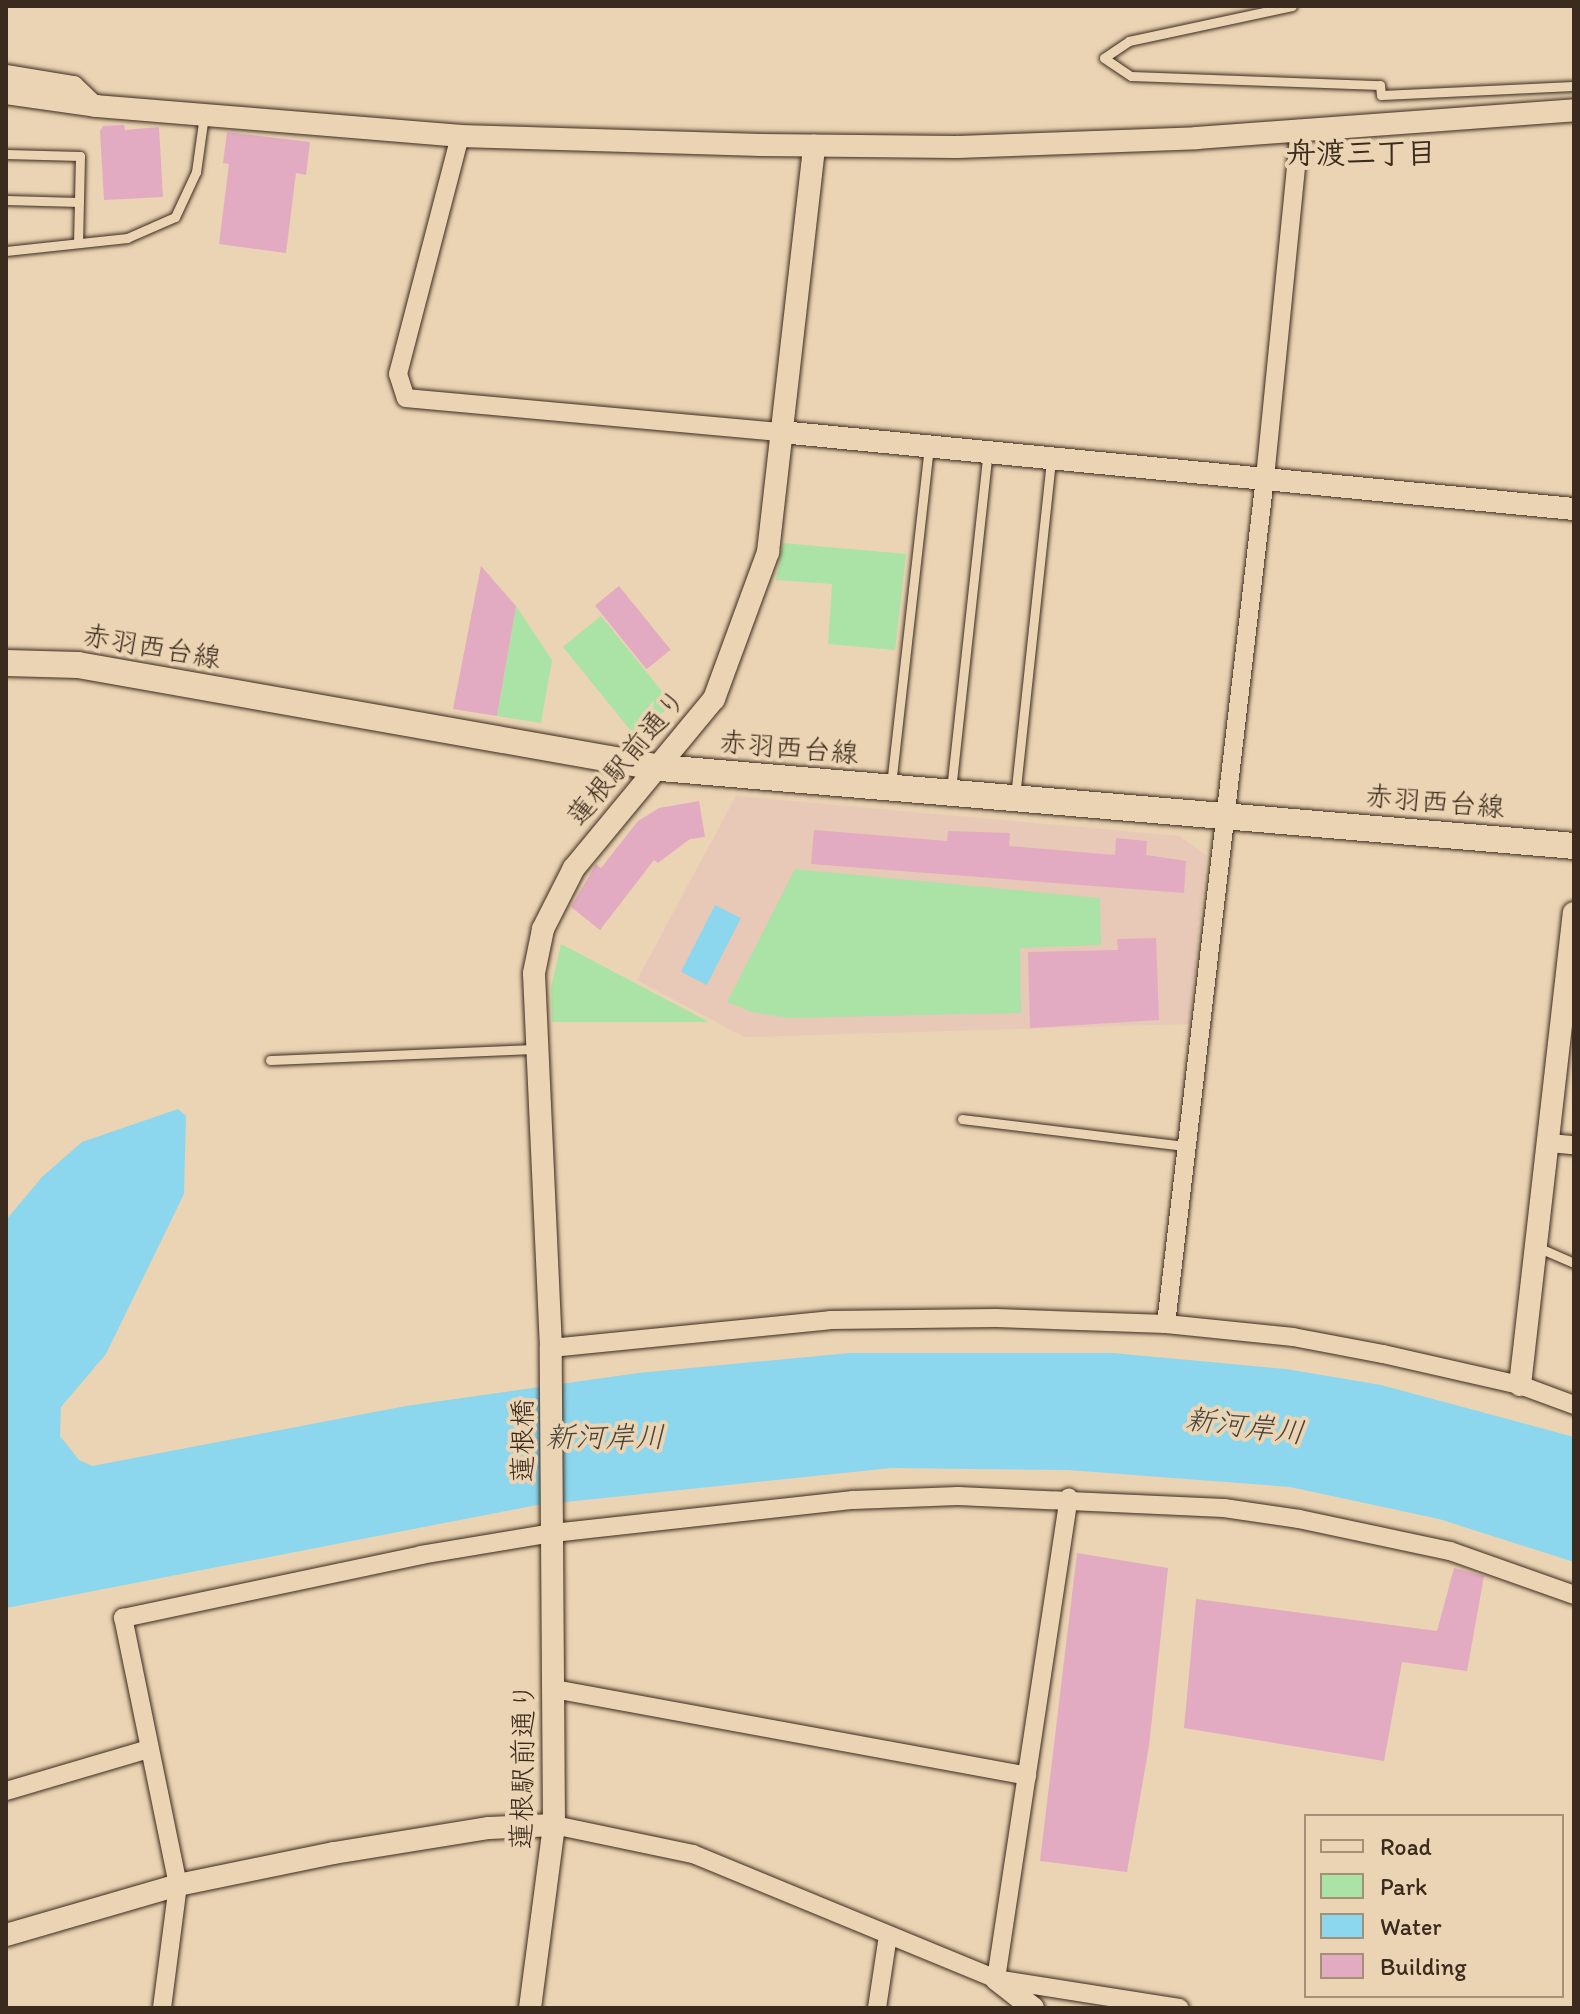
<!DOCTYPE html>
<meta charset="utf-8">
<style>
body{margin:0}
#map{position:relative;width:1580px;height:2014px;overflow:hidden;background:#ead4b3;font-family:Itim,"Klee One",sans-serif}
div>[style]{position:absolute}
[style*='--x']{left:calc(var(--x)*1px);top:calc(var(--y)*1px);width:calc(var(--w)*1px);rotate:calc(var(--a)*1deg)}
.built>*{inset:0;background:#e8c8b7}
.green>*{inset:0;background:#abe2a6;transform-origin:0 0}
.water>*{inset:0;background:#8cd7ed;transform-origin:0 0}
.building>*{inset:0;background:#e2abc1;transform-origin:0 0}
.roads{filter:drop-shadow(0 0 2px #3b2a1e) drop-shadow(0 0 2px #3b2a1e)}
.service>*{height:9px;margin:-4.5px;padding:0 4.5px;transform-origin:4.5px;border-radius:4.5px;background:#ead4b3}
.minor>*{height:18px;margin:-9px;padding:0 9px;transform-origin:9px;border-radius:9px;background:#ead4b3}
.tertiary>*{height:22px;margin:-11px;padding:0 11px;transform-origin:11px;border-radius:11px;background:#ead4b3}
.secondary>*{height:26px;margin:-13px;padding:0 13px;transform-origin:13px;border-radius:13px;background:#ead4b3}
span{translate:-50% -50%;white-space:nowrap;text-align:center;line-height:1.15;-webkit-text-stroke:8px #ead4b3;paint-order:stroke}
.street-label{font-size:28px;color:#3b2a1e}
.neighbourhood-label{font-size:30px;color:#3b2a1e;font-weight:700}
.water-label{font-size:30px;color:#47443d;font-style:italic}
.frame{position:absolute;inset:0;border:8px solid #3b2a1e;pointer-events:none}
.legend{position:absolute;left:1304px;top:1814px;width:260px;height:184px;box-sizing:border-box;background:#ead4b3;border:2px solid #a49077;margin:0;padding:10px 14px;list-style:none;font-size:24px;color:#3b2a1e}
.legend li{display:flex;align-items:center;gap:16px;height:40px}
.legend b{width:40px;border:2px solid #a49077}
</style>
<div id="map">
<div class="built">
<i style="clip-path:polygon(736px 796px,1179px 836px,1206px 855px,1190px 1024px,744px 1037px,637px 980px)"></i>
</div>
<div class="green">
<i style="clip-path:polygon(783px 543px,906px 554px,895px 650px,828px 644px,832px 584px,776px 580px)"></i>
<i style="clip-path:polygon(516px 606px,552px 660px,541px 723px,497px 716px)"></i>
<i style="left:601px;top:616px;width:114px;height:49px;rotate:51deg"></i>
<i style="clip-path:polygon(795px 869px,1100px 898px,1101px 945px,1020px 948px,1021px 1013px,788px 1018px,752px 1012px,727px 1002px)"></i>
<i style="clip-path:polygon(561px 944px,709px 1022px,552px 1022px,551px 987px)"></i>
</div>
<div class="water">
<i style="left:715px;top:905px;width:29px;height:75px;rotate:27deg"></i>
<i style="clip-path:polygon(178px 1109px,186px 1116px,184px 1194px,106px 1354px,61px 1407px,60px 1436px,79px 1460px,92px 1466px,406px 1406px,638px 1373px,850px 1353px,1113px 1353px,1286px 1369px,1381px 1385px,1574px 1437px,1574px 1562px,1439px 1519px,1290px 1487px,1068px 1470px,891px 1468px,537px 1505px,6px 1608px,6px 1220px,42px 1177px,82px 1142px)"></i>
</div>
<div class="building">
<i style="clip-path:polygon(124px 125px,125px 130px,159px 127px,163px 197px,104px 200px,100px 131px,103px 126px)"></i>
<i style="clip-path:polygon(227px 132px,310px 142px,306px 175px,296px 173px,286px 253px,219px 244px,229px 164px,223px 163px)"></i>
<i style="clip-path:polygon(481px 566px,516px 606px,497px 716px,453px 709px)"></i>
<i style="left:619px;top:586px;width:82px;height:31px;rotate:51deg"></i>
<i style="clip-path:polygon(699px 801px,705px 837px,690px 839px,658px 863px,654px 860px,600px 930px,571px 907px,596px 864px,601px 868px,638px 821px,659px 808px)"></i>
<i style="clip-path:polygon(814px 830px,947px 841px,948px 831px,1010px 833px,1009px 846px,1115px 855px,1116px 838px,1147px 841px,1146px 855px,1186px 861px,1184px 893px,811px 864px)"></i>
<i style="clip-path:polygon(1156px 938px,1159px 1020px,1030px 1028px,1028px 952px,1118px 950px,1117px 939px)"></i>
<i style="clip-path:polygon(1077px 1553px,1168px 1568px,1149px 1746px,1127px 1872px,1040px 1861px)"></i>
<i style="clip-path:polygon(1454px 1568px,1484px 1576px,1467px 1671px,1402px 1662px,1384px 1761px,1184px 1728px,1196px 1599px,1437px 1631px)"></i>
</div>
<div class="roads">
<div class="service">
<i style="--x:1292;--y:6;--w:167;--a:167.9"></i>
<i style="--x:1129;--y:41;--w:30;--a:146"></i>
<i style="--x:1104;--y:58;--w:32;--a:34"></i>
<i style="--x:1131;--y:76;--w:249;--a:2.1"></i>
<i style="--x:1380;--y:85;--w:10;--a:84"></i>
<i style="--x:1381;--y:95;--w:193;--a:-2.7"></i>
<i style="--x:6;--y:154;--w:74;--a:1.5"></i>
<i style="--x:80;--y:156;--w:87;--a:91.3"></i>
<i style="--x:6;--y:200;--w:73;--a:1.6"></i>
<i style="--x:6;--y:251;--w:122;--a:-6.1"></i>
<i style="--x:127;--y:238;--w:52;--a:-23.6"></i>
<i style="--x:175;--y:217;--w:50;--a:-65"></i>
<i style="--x:196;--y:172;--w:58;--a:-82"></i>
<i style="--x:891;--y:785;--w:341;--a:-83.6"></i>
<i style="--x:951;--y:790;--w:340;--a:-83.8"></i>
<i style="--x:1015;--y:797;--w:341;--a:-83.9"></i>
<i style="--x:270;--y:1060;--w:265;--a:-2.4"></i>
<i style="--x:962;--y:1119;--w:224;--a:6.9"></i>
<i style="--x:1537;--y:1247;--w:40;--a:23.4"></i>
</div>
<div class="minor">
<i style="--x:6;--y:74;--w:69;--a:9.2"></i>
<i style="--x:74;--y:85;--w:30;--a:44"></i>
<i style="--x:460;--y:136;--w:246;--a:104.6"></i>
<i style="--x:398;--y:374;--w:25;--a:72"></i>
<i style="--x:406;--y:398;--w:377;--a:5.2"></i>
<i style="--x:1549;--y:1143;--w:25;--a:5"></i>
<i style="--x:1166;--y:1324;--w:852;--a:-83.33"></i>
<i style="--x:1265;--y:478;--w:351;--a:-84.3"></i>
<i style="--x:551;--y:1348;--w:280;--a:-5.7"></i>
<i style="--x:830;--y:1320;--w:166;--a:-0.7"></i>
<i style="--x:996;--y:1318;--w:170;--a:2"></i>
<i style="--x:1166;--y:1324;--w:128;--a:5.8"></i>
<i style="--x:1293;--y:1337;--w:92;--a:10.7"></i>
<i style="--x:1383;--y:1354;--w:140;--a:12.8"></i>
<i style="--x:1520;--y:1385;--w:58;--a:20.3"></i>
<i style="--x:554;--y:1689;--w:481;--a:10.4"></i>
<i style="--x:6;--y:1791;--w:149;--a:-16.4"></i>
<i style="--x:554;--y:1825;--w:142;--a:11.8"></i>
<i style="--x:693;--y:1854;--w:328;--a:22.4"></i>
<i style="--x:996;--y:1979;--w:186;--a:9"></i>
<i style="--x:996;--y:1979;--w:487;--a:-81.4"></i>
<i style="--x:162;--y:2008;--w:124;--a:-82.6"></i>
<i style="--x:178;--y:1885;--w:273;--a:-101.6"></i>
<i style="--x:123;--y:1618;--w:305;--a:-11.9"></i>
<i style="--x:421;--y:1555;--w:134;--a:-9.5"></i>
<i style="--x:553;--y:1533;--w:302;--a:-6.3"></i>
<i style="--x:853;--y:1500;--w:105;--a:-2.2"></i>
<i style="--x:958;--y:1496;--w:266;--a:2.6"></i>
<i style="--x:1224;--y:1508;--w:76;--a:8.3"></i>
<i style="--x:1299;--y:1519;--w:154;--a:12"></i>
<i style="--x:1450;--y:1551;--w:132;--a:19.5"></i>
<i style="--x:877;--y:2008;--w:74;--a:-81.4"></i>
</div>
<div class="tertiary">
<i style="--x:6;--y:93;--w:91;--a:8.2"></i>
<i style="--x:96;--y:106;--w:365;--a:4.7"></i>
<i style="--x:460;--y:136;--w:301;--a:1.7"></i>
<i style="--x:761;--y:145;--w:195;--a:0.6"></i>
<i style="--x:956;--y:147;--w:241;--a:-2.1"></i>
<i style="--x:1197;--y:138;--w:378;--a:-4.2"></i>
<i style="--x:781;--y:432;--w:797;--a:5.55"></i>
<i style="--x:1520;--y:1385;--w:475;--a:-83.5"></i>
<i style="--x:6;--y:1935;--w:179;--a:-16.2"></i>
<i style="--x:178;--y:1885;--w:159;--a:-11.6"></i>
<i style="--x:334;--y:1853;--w:157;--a:-9.2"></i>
<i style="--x:489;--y:1828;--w:65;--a:-2.6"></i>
<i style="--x:996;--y:1979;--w:47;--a:38.1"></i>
<i style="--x:530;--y:2008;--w:185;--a:-82.5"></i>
<i style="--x:554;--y:1825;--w:477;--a:-90.4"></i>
<i style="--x:551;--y:1348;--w:375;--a:-92.6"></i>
<i style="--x:534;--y:973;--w:45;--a:-78.4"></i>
<i style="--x:543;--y:929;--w:68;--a:-63.1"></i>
<i style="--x:574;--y:868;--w:219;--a:-50.4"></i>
<i style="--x:714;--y:699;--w:157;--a:-69.8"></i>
<i style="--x:768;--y:552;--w:409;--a:-83.5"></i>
</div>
<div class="secondary">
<i style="--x:6;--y:663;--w:72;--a:1.6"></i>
<i style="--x:78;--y:665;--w:592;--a:10.02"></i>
<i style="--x:661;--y:768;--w:916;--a:4.88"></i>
</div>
</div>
<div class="street-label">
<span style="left:152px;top:646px;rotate:10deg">赤羽西台線</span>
<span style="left:789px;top:747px;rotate:5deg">赤羽西台線</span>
<span style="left:626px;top:757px;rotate:-50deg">蓮根駅前通り</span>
<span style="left:1435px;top:801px;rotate:5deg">赤羽西台線</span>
<span style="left:522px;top:1441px;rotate:-90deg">蓮根橋</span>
<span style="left:522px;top:1766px;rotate:-89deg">蓮根駅前通り</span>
</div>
<div class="neighbourhood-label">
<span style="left:1361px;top:153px">舟渡三丁目</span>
</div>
<div class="water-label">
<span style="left:1245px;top:1426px;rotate:7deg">新河岸川</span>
<span style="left:605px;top:1437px">新河岸川</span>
</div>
<div class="frame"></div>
<ul class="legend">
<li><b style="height:10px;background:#ead4b3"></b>Road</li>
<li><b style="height:22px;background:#abe2a6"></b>Park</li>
<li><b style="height:22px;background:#8cd7ed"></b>Water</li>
<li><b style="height:22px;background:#e2abc1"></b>Building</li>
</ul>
</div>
